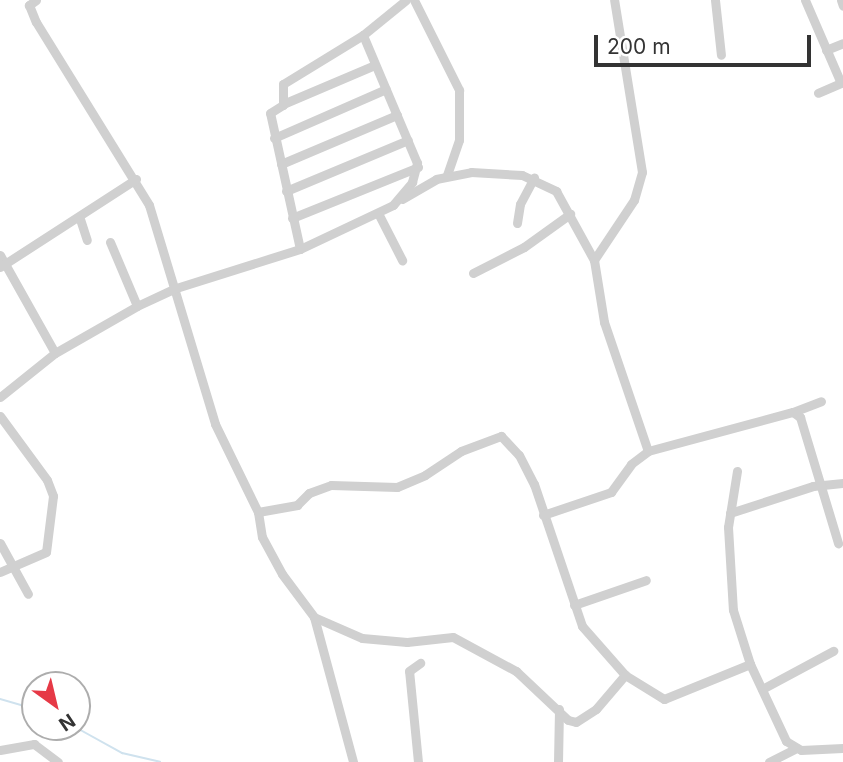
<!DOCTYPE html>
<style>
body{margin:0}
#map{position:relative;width:843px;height:762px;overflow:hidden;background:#fff;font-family:Inter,sans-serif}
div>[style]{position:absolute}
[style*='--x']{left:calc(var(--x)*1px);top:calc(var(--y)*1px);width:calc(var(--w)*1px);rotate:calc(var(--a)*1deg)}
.stream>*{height:2px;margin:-1px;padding:0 1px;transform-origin:1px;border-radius:1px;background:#cfe2ee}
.minor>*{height:9px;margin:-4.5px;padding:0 4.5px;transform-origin:4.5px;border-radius:4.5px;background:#d0d0d0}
span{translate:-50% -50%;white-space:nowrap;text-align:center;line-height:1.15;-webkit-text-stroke:7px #fff;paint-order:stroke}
.north{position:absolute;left:21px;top:671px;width:70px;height:70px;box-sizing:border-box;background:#fff;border:2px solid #adadad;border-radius:50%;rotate:146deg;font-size:19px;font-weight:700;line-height:28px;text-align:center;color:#333}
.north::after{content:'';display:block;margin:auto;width:24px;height:32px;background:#e63946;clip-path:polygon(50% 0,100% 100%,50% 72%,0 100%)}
.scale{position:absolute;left:594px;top:35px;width:217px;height:32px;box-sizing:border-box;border:4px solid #333;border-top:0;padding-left:9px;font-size:21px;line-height:24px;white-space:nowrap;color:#333;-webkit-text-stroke:5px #fff;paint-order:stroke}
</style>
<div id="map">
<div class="stream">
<i style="--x:0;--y:699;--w:36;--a:16"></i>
<i style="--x:75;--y:727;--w:54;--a:29"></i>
<i style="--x:122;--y:753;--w:39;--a:13"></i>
</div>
<div class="minor">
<i style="--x:36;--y:0;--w:9;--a:144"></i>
<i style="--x:29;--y:5;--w:18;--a:68"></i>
<i style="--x:36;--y:22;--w:215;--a:58.3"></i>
<i style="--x:149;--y:205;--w:229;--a:73.2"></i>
<i style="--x:215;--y:424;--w:98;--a:64"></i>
<i style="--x:258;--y:512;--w:25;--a:81"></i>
<i style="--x:262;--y:537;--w:42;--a:61.6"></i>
<i style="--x:282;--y:574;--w:54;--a:53.3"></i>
<i style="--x:314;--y:617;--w:150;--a:74.9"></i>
<i style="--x:414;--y:0;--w:101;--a:63.4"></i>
<i style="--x:459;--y:90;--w:50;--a:90"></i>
<i style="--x:459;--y:140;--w:37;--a:109"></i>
<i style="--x:715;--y:0;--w:55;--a:83.8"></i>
<i style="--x:805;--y:0;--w:90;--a:66.6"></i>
<i style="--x:841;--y:83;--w:25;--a:157"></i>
<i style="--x:841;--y:0;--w:6;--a:72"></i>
<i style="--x:826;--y:50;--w:18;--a:-22"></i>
<i style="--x:283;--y:104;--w:100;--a:-23"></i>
<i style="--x:274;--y:138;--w:122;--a:-23.6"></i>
<i style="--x:281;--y:164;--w:126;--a:-22.9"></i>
<i style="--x:286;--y:191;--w:132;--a:-22.7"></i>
<i style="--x:402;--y:199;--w:39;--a:-30"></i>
<i style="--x:436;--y:179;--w:36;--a:-11"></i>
<i style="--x:471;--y:172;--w:51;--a:3.4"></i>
<i style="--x:522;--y:175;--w:38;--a:25"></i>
<i style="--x:556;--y:191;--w:79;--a:61.2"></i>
<i style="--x:594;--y:260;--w:63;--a:80.8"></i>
<i style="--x:604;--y:322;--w:136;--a:71.2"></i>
<i style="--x:379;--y:215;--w:51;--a:62.9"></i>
<i style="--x:292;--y:218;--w:136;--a:-22"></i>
<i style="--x:80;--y:219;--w:22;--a:72"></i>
<i style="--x:517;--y:223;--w:19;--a:-81"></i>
<i style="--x:520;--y:204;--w:30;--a:-62"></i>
<i style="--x:110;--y:242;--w:69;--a:67.1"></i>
<i style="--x:300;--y:249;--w:139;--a:-102.4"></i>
<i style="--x:270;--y:113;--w:15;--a:-32"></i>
<i style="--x:283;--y:105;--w:21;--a:-90"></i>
<i style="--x:283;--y:84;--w:94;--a:-31.5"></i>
<i style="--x:0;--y:255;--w:112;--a:60.7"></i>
<i style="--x:594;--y:260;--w:72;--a:-56.3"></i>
<i style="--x:634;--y:200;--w:29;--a:-74"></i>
<i style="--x:642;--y:172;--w:174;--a:-99.2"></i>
<i style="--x:0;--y:267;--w:162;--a:-32.9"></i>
<i style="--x:473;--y:273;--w:57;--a:-27"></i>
<i style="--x:524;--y:247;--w:57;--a:-35.7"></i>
<i style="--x:0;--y:397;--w:70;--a:-38.7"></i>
<i style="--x:55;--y:353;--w:95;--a:-29.8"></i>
<i style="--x:137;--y:306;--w:40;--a:-25"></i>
<i style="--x:173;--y:289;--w:133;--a:-17.5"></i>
<i style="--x:300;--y:249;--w:103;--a:-25.3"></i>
<i style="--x:393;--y:205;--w:30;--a:-50"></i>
<i style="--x:412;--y:182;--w:20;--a:-75"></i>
<i style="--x:417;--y:163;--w:139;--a:-112.9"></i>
<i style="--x:363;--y:35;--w:55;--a:-39.1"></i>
<i style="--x:793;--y:412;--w:30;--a:-21"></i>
<i style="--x:0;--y:416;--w:79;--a:53.7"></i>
<i style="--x:47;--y:480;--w:17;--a:69"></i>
<i style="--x:53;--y:496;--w:56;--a:97.1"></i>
<i style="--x:46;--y:552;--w:50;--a:156.5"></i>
<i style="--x:737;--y:471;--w:57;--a:99.1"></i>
<i style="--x:728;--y:527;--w:83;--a:86.6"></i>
<i style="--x:733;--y:610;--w:57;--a:72.5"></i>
<i style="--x:750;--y:664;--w:85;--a:64.9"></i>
<i style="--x:786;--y:741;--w:17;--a:31"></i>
<i style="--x:801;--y:750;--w:42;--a:-2.7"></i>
<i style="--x:258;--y:512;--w:40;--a:-10"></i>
<i style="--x:297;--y:505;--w:17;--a:-45"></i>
<i style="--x:309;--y:493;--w:23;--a:-20"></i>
<i style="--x:331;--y:485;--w:66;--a:1.7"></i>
<i style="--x:397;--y:487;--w:30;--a:-23"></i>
<i style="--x:425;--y:475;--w:43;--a:-33.7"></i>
<i style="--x:461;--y:451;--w:43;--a:-20.6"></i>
<i style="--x:501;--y:436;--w:26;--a:47"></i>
<i style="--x:519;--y:455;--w:33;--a:63"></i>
<i style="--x:534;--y:484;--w:150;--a:71.3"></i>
<i style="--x:582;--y:626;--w:65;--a:48.7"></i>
<i style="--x:730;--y:513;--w:87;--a:-18"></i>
<i style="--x:813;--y:486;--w:30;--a:-6"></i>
<i style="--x:543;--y:515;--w:72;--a:-18.7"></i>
<i style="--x:611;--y:492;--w:34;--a:-54"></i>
<i style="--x:631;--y:464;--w:21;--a:-37"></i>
<i style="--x:648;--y:451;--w:150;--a:-15.1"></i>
<i style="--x:793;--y:412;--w:9;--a:36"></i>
<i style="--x:800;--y:417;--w:132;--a:73.2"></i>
<i style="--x:0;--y:543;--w:58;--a:61.2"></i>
<i style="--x:574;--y:605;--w:76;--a:-19.1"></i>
<i style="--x:314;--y:617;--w:52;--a:23.6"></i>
<i style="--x:362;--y:638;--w:45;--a:5.1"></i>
<i style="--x:407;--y:642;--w:46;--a:-6.2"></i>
<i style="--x:453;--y:637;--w:72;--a:28.4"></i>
<i style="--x:516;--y:671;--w:71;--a:43.3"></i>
<i style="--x:568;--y:720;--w:8;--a:14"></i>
<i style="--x:576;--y:722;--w:24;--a:-33"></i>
<i style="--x:596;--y:709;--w:45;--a:-49.5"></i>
<i style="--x:625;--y:675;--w:46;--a:31.6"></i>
<i style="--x:664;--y:699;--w:93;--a:-22.1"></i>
<i style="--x:762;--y:689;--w:81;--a:-28.2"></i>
<i style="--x:0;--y:750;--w:35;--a:-10"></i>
<i style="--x:34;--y:744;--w:30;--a:37"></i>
<i style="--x:418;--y:762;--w:91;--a:-95.6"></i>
<i style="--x:409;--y:671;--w:14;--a:-36"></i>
<i style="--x:558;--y:762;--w:53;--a:-88.9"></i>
<i style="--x:769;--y:762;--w:31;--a:-27"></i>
</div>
<div class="north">N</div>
<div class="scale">200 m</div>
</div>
